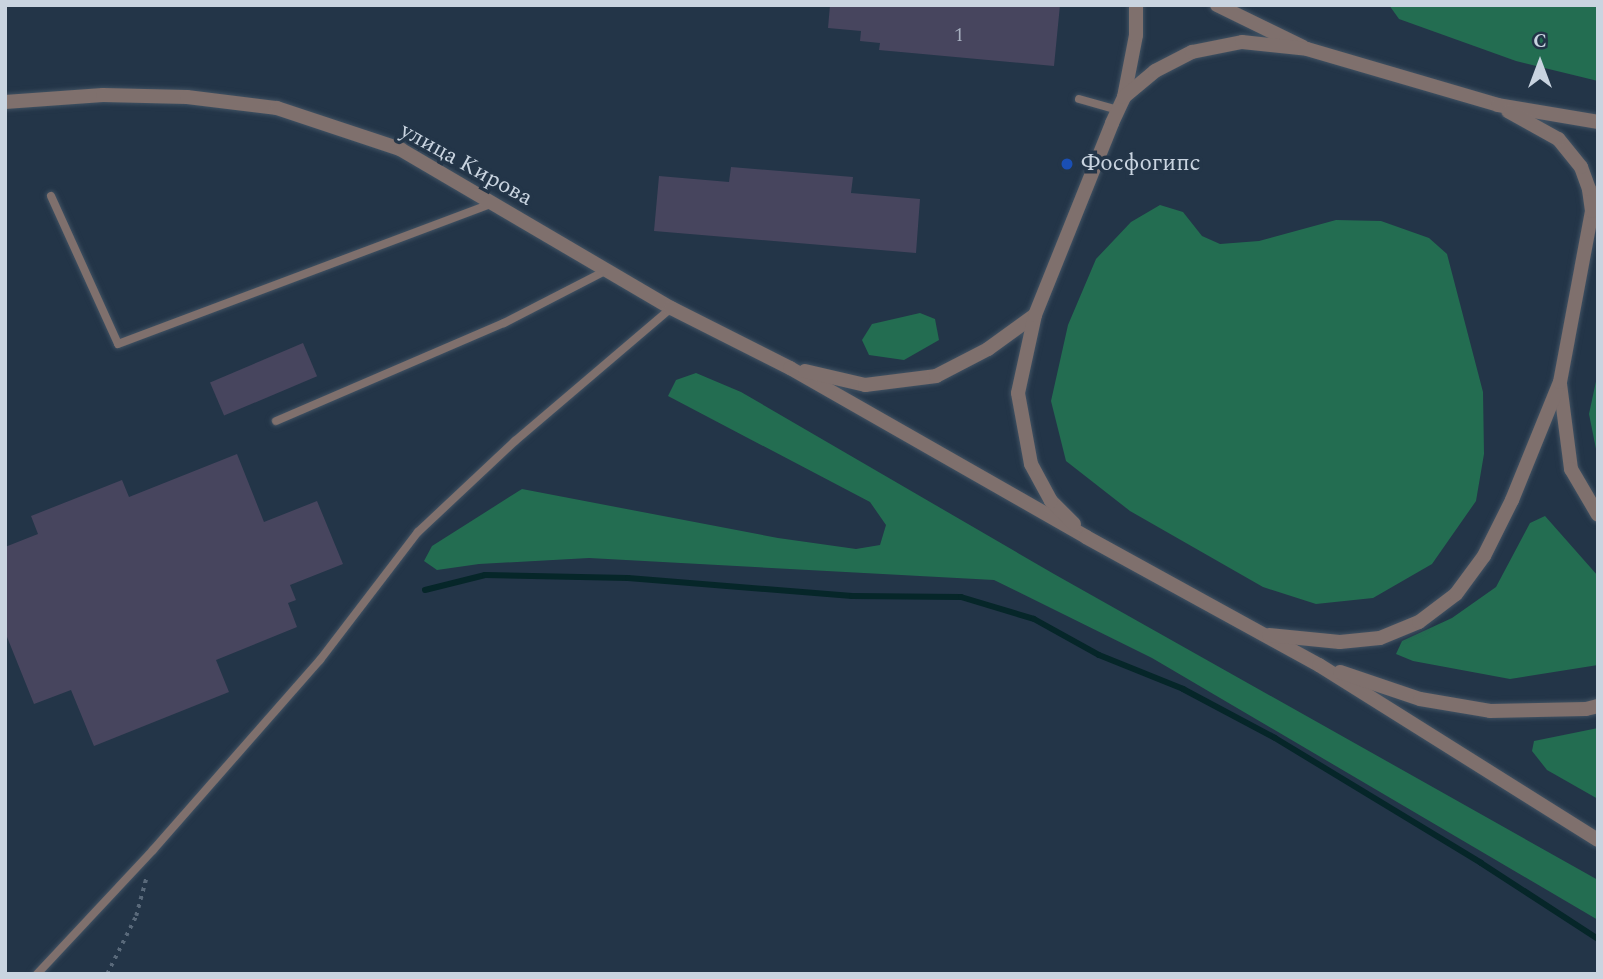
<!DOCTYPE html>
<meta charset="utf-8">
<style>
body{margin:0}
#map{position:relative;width:1603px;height:979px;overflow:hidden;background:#233548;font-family:Spectral,serif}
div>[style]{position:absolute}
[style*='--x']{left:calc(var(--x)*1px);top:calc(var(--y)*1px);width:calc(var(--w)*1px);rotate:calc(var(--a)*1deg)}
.green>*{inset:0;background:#236d51}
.stream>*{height:6px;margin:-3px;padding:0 3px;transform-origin:3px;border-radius:3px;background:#062629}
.building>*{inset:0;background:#47455e;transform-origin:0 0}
.path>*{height:3.5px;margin-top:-1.75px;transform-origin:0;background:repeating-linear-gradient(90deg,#59697a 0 3.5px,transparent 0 8.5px)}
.roads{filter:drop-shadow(0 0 2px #415263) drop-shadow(0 0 2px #415263)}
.service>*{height:8px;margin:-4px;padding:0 4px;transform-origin:4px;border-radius:4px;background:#7f706d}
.minor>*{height:14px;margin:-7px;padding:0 7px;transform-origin:7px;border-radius:7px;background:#7f706d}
.tertiary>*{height:14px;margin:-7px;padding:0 7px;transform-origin:7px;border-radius:7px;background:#7f706d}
.dots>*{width:19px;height:19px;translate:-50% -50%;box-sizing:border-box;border:4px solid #233548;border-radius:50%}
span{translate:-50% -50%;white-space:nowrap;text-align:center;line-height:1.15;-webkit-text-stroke:7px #233548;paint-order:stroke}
.number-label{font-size:19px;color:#a8b0c0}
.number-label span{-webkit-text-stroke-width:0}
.poi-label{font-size:23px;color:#c9d4e0}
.left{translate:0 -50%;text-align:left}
.street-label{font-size:23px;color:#c9d4e0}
.frame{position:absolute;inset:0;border:7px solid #c9d4e0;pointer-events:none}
.north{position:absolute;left:1505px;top:28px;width:70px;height:70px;-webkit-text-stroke:5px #233548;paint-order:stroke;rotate:0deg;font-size:19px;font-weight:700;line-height:28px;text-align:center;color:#c9d4e0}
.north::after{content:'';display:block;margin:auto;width:24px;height:32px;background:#c9d4e0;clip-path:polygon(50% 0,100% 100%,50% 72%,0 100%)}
</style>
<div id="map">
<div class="green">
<i style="clip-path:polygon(1389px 5px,1598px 5px,1598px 81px,1516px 61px,1399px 19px)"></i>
<i style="clip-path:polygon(1160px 205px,1183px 212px,1202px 236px,1220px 244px,1259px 241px,1336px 220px,1381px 221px,1429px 238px,1447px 254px,1483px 392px,1484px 454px,1476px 501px,1432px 564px,1373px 598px,1316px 604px,1263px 587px,1130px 511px,1066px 461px,1051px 401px,1068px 325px,1096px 259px,1131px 222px)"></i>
<i style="clip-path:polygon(920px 313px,935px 319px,939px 340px,904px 360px,869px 355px,862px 340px,872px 324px)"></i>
<i style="clip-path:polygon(1598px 372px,1598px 459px,1589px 414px)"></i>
<i style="clip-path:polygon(696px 373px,741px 392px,1054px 574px,1598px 880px,1598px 920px,1152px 658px,994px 580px,589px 558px,479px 564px,437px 570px,424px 561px,432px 546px,522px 489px,778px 538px,856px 549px,880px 545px,886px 525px,870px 502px,668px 396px,676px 380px)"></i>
<i style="clip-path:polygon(1545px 516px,1598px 576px,1598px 665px,1510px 679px,1413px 661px,1396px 654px,1402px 641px,1452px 618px,1496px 587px,1530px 523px)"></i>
<i style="clip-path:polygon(1598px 728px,1598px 799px,1547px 770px,1532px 751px,1534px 741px)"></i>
</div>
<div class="stream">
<i style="--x:425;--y:590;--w:62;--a:-14"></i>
<i style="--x:485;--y:575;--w:143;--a:1.2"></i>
<i style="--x:628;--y:578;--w:225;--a:4.6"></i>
<i style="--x:852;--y:596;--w:109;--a:0.5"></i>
<i style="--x:961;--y:597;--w:76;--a:16.8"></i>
<i style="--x:1034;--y:619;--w:74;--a:29"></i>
<i style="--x:1099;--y:655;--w:91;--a:22"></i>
<i style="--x:1183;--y:689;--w:104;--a:28"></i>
<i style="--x:1275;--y:738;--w:241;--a:31.2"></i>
<i style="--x:1481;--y:863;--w:140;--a:33"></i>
</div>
<div class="building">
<i style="clip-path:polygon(830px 5px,1060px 5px,1054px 66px,879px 50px,880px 43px,860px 41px,861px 31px,828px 28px)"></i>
<i style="clip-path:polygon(731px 167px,853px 177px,851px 193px,920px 199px,916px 253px,654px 231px,659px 176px,729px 182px)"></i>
<i style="left:303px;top:343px;width:36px;height:101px;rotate:67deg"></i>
<i style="clip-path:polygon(237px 454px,264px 522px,317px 501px,343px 564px,290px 585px,296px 600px,288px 603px,297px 627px,216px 660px,229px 692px,94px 746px,71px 690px,34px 704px,5px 632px,5px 547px,38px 534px,31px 516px,122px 480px,129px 497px)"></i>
</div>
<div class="path">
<i style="--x:107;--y:974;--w:65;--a:-63.4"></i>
<i style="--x:136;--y:916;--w:38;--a:-75"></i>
</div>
<div class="roads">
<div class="service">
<i style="--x:1079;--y:99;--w:41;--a:15.8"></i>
<i style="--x:51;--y:196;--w:162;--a:65.6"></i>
<i style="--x:118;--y:344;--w:398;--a:-20.6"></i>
<i style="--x:276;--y:421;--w:248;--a:-23.3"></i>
<i style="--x:504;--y:323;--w:114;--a:-27.2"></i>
<i style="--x:37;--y:974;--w:170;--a:-46.9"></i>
<i style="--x:153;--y:850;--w:253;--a:-48.7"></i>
<i style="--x:320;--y:660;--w:161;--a:-52.6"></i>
<i style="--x:418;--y:532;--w:133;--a:-43.2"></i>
<i style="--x:515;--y:441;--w:205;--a:-40.4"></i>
</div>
<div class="minor">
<i style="--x:1217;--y:5;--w:96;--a:26"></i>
<i style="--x:1124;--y:97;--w:63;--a:-79"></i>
<i style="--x:1136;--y:35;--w:30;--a:-90"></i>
</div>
<div class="tertiary">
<i style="--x:5;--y:102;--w:98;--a:-4.1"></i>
<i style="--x:103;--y:95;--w:84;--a:1.4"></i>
<i style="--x:187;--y:97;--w:91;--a:7"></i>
<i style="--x:277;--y:108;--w:130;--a:18.4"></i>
<i style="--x:400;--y:149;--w:314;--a:30.4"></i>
<i style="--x:671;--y:308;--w:133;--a:26.8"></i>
<i style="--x:790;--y:368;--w:341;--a:29.7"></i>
<i style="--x:1086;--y:537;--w:266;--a:28.8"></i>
<i style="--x:1319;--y:665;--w:329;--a:32.1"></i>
<i style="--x:805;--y:371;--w:62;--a:13.1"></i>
<i style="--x:865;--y:385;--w:72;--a:-7.2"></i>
<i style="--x:936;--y:376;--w:59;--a:-27.4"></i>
<i style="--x:988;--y:349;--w:58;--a:-35.9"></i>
<i style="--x:1560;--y:384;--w:86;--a:82.6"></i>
<i style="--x:1571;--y:469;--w:53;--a:59.6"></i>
<i style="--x:1074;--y:524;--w:33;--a:-135"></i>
<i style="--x:1051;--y:501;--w:42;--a:-118.4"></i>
<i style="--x:1031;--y:464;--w:72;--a:-100.4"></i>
<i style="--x:1018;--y:393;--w:80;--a:-77.7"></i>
<i style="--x:1035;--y:315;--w:207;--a:-68.1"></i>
<i style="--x:1112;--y:123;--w:29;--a:-65"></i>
<i style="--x:1124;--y:97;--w:40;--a:-40"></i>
<i style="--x:1155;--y:71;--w:42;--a:-27.2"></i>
<i style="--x:1192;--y:52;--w:51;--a:-11.3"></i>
<i style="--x:1242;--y:42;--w:65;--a:6.1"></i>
<i style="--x:1307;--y:49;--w:199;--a:16.3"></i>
<i style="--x:1498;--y:105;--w:101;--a:9.6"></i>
<i style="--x:1269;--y:635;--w:71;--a:5.6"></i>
<i style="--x:1340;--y:642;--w:40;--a:-5.7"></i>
<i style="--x:1380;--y:638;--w:42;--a:-22.3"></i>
<i style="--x:1419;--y:622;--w:46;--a:-37.1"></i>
<i style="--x:1456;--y:594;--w:47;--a:-53.6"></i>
<i style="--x:1484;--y:556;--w:63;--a:-63.4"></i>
<i style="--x:1512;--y:500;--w:127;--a:-67.9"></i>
<i style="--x:1560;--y:382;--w:174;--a:-79.4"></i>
<i style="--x:1592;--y:211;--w:22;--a:-98"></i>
<i style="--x:1589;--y:189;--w:23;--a:-110"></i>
<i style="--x:1581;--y:167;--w:36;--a:-129"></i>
<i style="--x:1558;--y:139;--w:57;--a:-150.8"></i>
<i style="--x:1340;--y:672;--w:84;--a:18.6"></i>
<i style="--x:1420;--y:699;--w:71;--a:9.7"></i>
<i style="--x:1490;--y:711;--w:96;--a:-1.2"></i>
<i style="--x:1586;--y:709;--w:12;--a:-14"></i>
</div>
</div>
<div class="dots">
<i style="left:1067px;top:164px;background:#1a4fb4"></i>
</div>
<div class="number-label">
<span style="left:959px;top:36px">1</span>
</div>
<div class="poi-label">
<span class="left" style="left:1081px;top:164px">Фосфогипс</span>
</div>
<div class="street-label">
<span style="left:466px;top:165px;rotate:29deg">улица Кирова</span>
</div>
<div class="frame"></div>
<div class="north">С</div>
</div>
